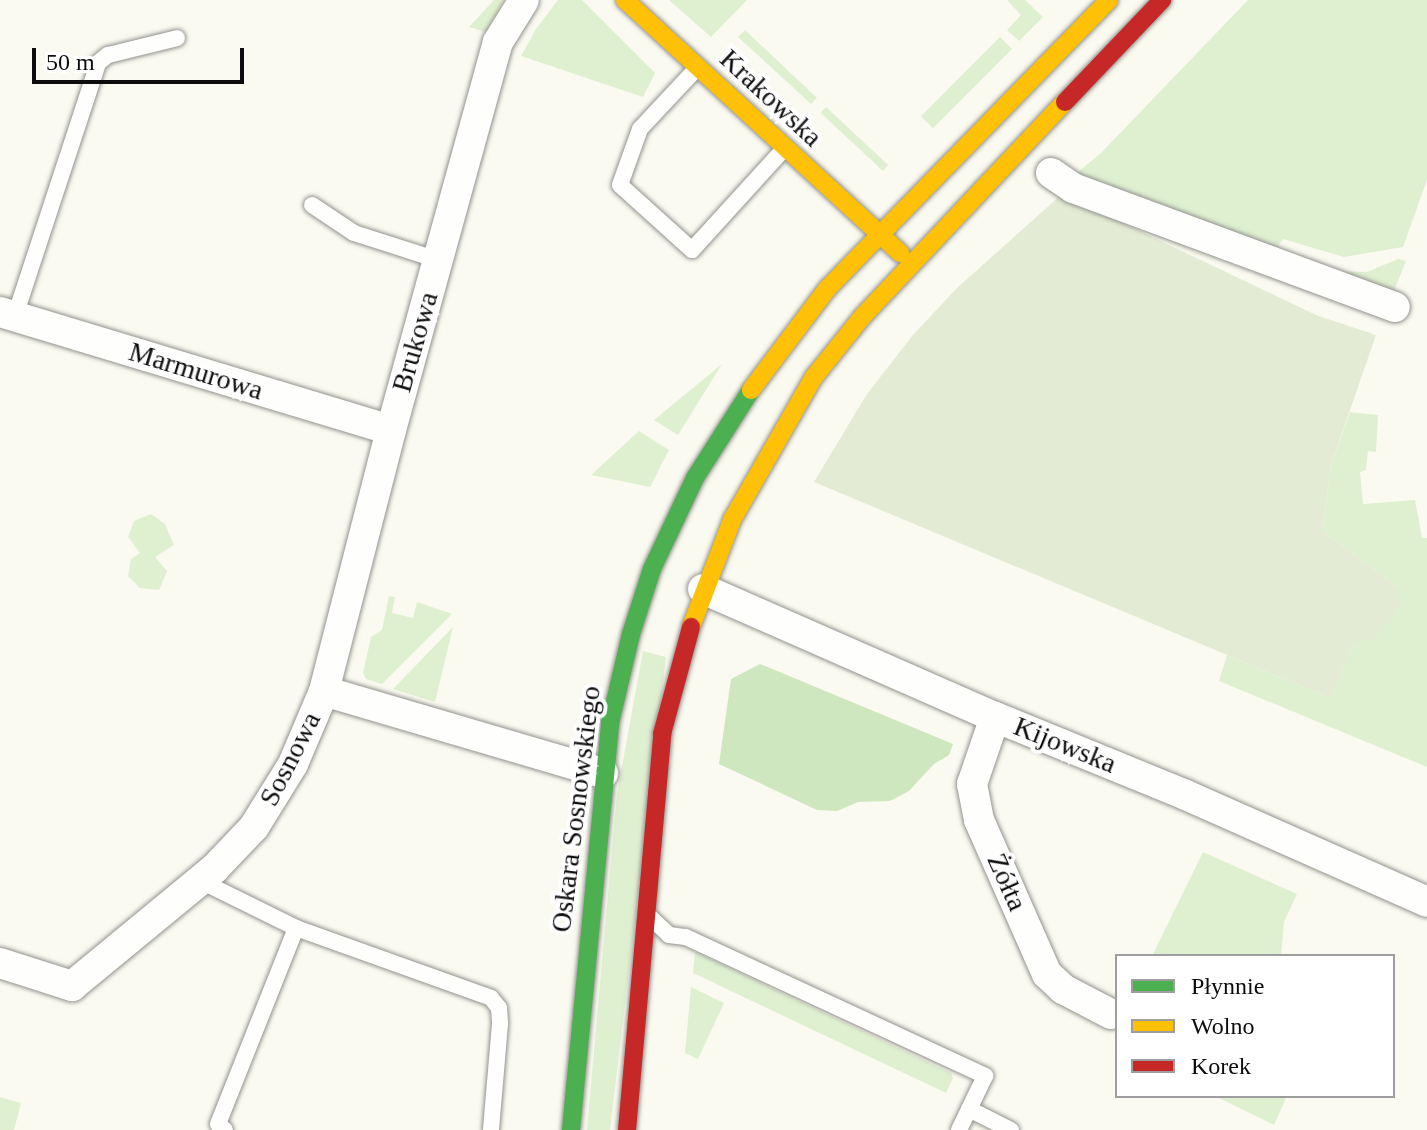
<!DOCTYPE html>
<meta charset="utf-8">
<style>
body{margin:0}
#map{position:relative;width:1427px;height:1130px;overflow:hidden;background:#fafaf0;font-family:"Times New Roman",serif}
div>[style]{position:absolute}
[style*='--x']{left:calc(var(--x)*1px);top:calc(var(--y)*1px);width:calc(var(--w)*1px);rotate:calc(var(--a)*1deg)}
.green>*{inset:0;background:#dff0d0;transform-origin:0 0}
.forest>*{inset:0;background:#cfe7be}
.cemetery>*{inset:0;background:#e3ebd4}
.roads{filter:drop-shadow(0 0 2px #93938f) drop-shadow(0 0 2px #93938f)}
.lane>*{height:16px;margin:-8px;padding:0 8px;transform-origin:8px;border-radius:8px;background:#fefefd}
.street>*{height:30px;margin:-15px;padding:0 15px;transform-origin:15px;border-radius:15px;background:#fefefd}
.fast>*{height:18px;margin:-9px;padding:0 9px;transform-origin:9px;border-radius:9px;background:#4caf50}
.slow>*{height:18px;margin:-9px;padding:0 9px;transform-origin:9px;border-radius:9px;background:#ffc107}
.jam>*{height:18px;margin:-9px;padding:0 9px;transform-origin:9px;border-radius:9px;background:#c62828}
span{translate:-50% -50%;white-space:nowrap;text-align:center;line-height:1.15;-webkit-text-stroke:8px #fff;paint-order:stroke}
.street-label{font-size:28px;color:#0c0c0c}
.legend{position:absolute;left:1115px;top:954px;width:280px;height:144px;box-sizing:border-box;background:#fff;border:2px solid #9e9e9e;margin:0;padding:10px 14px;list-style:none;font-size:24px;color:#0c0c0c}
.legend li{display:flex;align-items:center;gap:16px;height:40px}
.legend b{width:40px;border:2px solid #9e9e9e}
.scale{position:absolute;left:32px;top:48px;width:212px;height:36px;box-sizing:border-box;border:4px solid #0c0c0c;border-top:0;padding-left:10px;font-size:24px;line-height:28px;white-space:nowrap;color:#0c0c0c;-webkit-text-stroke:6px #fff;paint-order:stroke}
</style>
<div id="map">
<div class="green">
<i style="clip-path:polygon(494px 0,504px 0,486px 32px,469px 27px)"></i>
<i style="clip-path:polygon(558px 0,582px 0,655px 73px,643px 97px,521px 56px,536px 29px)"></i>
<i style="clip-path:polygon(669px 0,747px 0,711px 37px)"></i>
<i style="clip-path:polygon(1007px 0,1025px 0,1043px 17px,1019px 41px,1007px 30px,1021px 15px)"></i>
<i style="clip-path:polygon(1248px 0,1427px 0,1427px 180px,1403px 247px,1344px 257px,1283px 239px,1274px 251px,1071px 178px,1101px 153px)"></i>
<i style="clip-path:polygon(745px 30px,817px 98px,811px 104px,738px 37px)"></i>
<i style="left:1000px;top:37px;width:17px;height:112px;rotate:45deg"></i>
<i style="left:826px;top:107px;width:85px;height:8px;rotate:43deg"></i>
<i style="clip-path:polygon(1398px 259px,1406px 261px,1392px 296px,1334px 271px,1367px 272px)"></i>
<i style="clip-path:polygon(722px 364px,678px 435px,654px 420px)"></i>
<i style="clip-path:polygon(1350px 412px,1378px 415px,1376px 452px,1368px 451px,1366px 470px,1360px 472px,1363px 504px,1415px 500px,1422px 538px,1427px 538px,1427px 767px,1219px 681px,1227px 655px,1330px 698px,1355px 641px,1396px 586px,1322px 531px,1331px 465px)"></i>
<i style="clip-path:polygon(639px 431px,669px 450px,650px 487px,591px 475px)"></i>
<i style="clip-path:polygon(151px 514px,165px 524px,174px 545px,155px 557px,167px 571px,159px 590px,140px 588px,128px 576px,131px 559px,140px 553px,128px 537px,134px 521px)"></i>
<i style="clip-path:polygon(389px 596px,395px 597px,392px 613px,413px 618px,417px 602px,452px 614px,382px 684px,366px 679px,363px 673px,371px 637px,382px 630px)"></i>
<i style="clip-path:polygon(453px 627px,435px 702px,393px 689px)"></i>
<i style="clip-path:polygon(643px 651px,666px 657px,610px 1130px,587px 1130px,617px 794px)"></i>
<i style="clip-path:polygon(1203px 852px,1297px 894px,1284px 922px,1281px 956px,1152px 956px)"></i>
<i style="clip-path:polygon(695px 952px,951px 1073px,953px 1078px,946px 1093px,693px 973px)"></i>
<i style="clip-path:polygon(691px 987px,724px 1003px,698px 1059px,685px 1053px)"></i>
<i style="clip-path:polygon(1215px 1096px,1287px 1096px,1274px 1125px)"></i>
<i style="clip-path:polygon(0 1097px,21px 1103px,14px 1130px,0 1130px)"></i>
</div>
<div class="forest">
<i style="clip-path:polygon(760px 664px,953px 744px,949px 755px,934px 764px,909px 791px,890px 801px,858px 802px,837px 811px,817px 810px,719px 764px,731px 679px)"></i>
</div>
<div class="cemetery">
<i style="clip-path:polygon(1062px 194px,1316px 315px,1376px 335px,1331px 465px,1322px 531px,1396px 586px,1402px 604px,1375px 639px,1355px 642px,1330px 698px,814px 482px,867px 394px,913px 335px,957px 288px)"></i>
</div>
<div class="roads">
<div class="lane">
<i style="--x:697;--y:68;--w:83;--a:133.1"></i>
<i style="--x:640;--y:129;--w:59;--a:109.7"></i>
<i style="--x:620;--y:185;--w:97;--a:42.1"></i>
<i style="--x:692;--y:250;--w:137;--a:-47.7"></i>
<i style="--x:312;--y:205;--w:50;--a:33.7"></i>
<i style="--x:354;--y:233;--w:88;--a:17.8"></i>
<i style="--x:15;--y:316;--w:266;--a:-71.8"></i>
<i style="--x:98;--y:63;--w:13;--a:-39"></i>
<i style="--x:108;--y:55;--w:71;--a:-13.8"></i>
<i style="--x:201;--y:881;--w:106;--a:26.3"></i>
<i style="--x:296;--y:928;--w:207;--a:19.7"></i>
<i style="--x:491;--y:998;--w:13;--a:51"></i>
<i style="--x:499;--y:1008;--w:16;--a:86"></i>
<i style="--x:500;--y:1024;--w:106;--a:94.9"></i>
<i style="--x:651;--y:918;--w:25;--a:43"></i>
<i style="--x:669;--y:935;--w:17;--a:7"></i>
<i style="--x:686;--y:937;--w:330;--a:24.9"></i>
<i style="--x:985;--y:1076;--w:60;--a:115.7"></i>
<i style="--x:969;--y:1109;--w:47;--a:26.6"></i>
<i style="--x:225;--y:1130;--w:9;--a:-139"></i>
<i style="--x:218;--y:1124;--w:211;--a:-68.3"></i>
</div>
<div class="street">
<i style="--x:1051;--y:173;--w:27;--a:34"></i>
<i style="--x:1073;--y:188;--w:343;--a:20.3"></i>
<i style="--x:0;--y:312;--w:408;--a:16.8"></i>
<i style="--x:703;--y:589;--w:319;--a:23.7"></i>
<i style="--x:995;--y:717;--w:206;--a:22.2"></i>
<i style="--x:1186;--y:795;--w:264;--a:23.9"></i>
<i style="--x:324;--y:691;--w:291;--a:16.4"></i>
<i style="--x:995;--y:717;--w:71;--a:108.9"></i>
<i style="--x:972;--y:784;--w:37;--a:79"></i>
<i style="--x:979;--y:820;--w:168;--a:66.2"></i>
<i style="--x:1047;--y:974;--w:22;--a:43"></i>
<i style="--x:1063;--y:989;--w:54;--a:27.5"></i>
<i style="--x:0;--y:963;--w:76;--a:17.7"></i>
<i style="--x:72;--y:986;--w:185;--a:-39.5"></i>
<i style="--x:215;--y:868;--w:57;--a:-46.4"></i>
<i style="--x:254;--y:827;--w:74;--a:-58.2"></i>
<i style="--x:293;--y:764;--w:79;--a:-67"></i>
<i style="--x:324;--y:691;--w:269;--a:-75.6"></i>
<i style="--x:391;--y:430;--w:402;--a:-74.6"></i>
<i style="--x:498;--y:42;--w:49;--a:-58.2"></i>
</div>
<div class="fast">
<i style="--x:571;--y:1130;--w:409;--a:-84.5"></i>
<i style="--x:610;--y:723;--w:91;--a:-76.7"></i>
<i style="--x:631;--y:634;--w:68;--a:-72.1"></i>
<i style="--x:652;--y:569;--w:101;--a:-64.7"></i>
<i style="--x:695;--y:478;--w:104;--a:-57.5"></i>
</div>
<div class="slow">
<i style="--x:625;--y:0;--w:374;--a:42.6"></i>
<i style="--x:751;--y:390;--w:128;--a:-53"></i>
<i style="--x:828;--y:288;--w:402;--a:-45.7"></i>
<i style="--x:691;--y:627;--w:115;--a:-69"></i>
<i style="--x:732;--y:520;--w:165;--a:-60.2"></i>
<i style="--x:814;--y:377;--w:78;--a:-51.2"></i>
<i style="--x:863;--y:316;--w:294;--a:-46.7"></i>
</div>
<div class="jam">
<i style="--x:1065;--y:102;--w:141;--a:-46.4"></i>
<i style="--x:627;--y:1130;--w:398;--a:-84.9"></i>
<i style="--x:662;--y:734;--w:111;--a:-74.8"></i>
</div>
</div>
<div class="street-label">
<span style="left:771px;top:98px;rotate:43deg">Krakowska</span>
<span style="left:415px;top:342px;rotate:-74deg">Brukowa</span>
<span style="left:196px;top:371px;rotate:17deg">Marmurowa</span>
<span style="left:1065px;top:745px;rotate:22deg">Kijowska</span>
<span style="left:290px;top:759px;rotate:-63deg">Sosnowa</span>
<span style="left:576px;top:809px;rotate:-83deg">Oskara Sosnowskiego</span>
<span style="left:1007px;top:882px;rotate:66deg">Żółta</span>
</div>
<ul class="legend">
<li><b style="height:10px;background:#4caf50"></b>Płynnie</li>
<li><b style="height:10px;background:#ffc107"></b>Wolno</li>
<li><b style="height:10px;background:#c62828"></b>Korek</li>
</ul>
<div class="scale">50 m</div>
</div>
